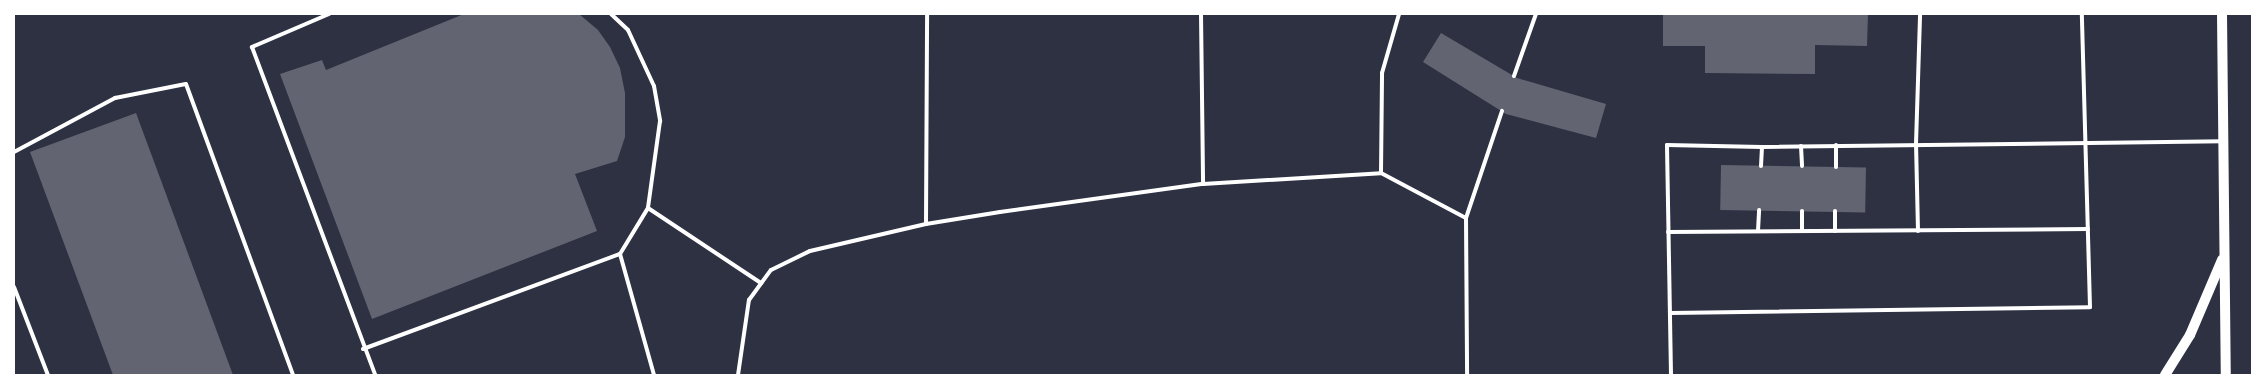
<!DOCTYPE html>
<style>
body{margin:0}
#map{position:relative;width:2266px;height:389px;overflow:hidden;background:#2d3142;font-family:Lato,sans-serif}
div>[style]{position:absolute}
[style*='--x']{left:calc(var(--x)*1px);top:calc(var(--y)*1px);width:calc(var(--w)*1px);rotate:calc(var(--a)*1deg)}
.building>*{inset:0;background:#626471;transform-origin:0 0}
.service>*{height:4px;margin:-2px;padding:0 2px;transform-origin:2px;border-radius:2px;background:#fff}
.secondary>*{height:10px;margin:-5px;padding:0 5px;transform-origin:5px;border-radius:5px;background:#fff}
span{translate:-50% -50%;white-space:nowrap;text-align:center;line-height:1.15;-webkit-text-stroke:4.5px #fff;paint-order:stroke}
.frame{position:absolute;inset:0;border:15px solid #fff;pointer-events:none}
</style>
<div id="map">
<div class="building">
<i style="clip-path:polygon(464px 14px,579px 14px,598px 30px,610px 47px,620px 68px,625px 93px,625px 137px,617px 161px,575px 174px,597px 231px,372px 319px,280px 74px,322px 60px,326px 70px)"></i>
<i style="clip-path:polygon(1663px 14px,1868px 14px,1867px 46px,1815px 45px,1815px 74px,1705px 73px,1705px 46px,1663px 46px)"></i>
<i style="clip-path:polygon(1441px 33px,1517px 78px,1606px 104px,1596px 138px,1506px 114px,1423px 62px)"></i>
<i style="clip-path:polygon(136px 113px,233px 375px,113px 375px,30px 152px)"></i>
<i style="left:1721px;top:165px;width:145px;height:45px;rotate:1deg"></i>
</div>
<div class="service">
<i style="--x:329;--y:14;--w:84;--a:156.8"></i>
<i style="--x:252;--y:47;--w:350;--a:69.4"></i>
<i style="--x:611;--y:14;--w:23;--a:43"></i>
<i style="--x:628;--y:30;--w:62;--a:65.1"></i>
<i style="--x:654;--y:86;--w:36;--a:80"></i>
<i style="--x:660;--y:121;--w:88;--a:97.9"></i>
<i style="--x:648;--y:208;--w:136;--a:33.6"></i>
<i style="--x:1201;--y:14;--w:170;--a:89.3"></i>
<i style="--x:1514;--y:76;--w:66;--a:-70.5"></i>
<i style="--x:1801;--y:146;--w:20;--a:87"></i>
<i style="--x:14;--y:152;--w:115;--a:-28.1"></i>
<i style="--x:115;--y:98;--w:72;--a:-11.2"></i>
<i style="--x:186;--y:84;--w:310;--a:69.8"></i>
<i style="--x:1761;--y:166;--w:19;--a:-87"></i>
<i style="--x:1836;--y:167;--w:22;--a:-90"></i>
<i style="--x:1381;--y:173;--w:100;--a:-89.4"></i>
<i style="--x:1382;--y:73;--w:61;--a:-73.9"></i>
<i style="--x:1802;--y:211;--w:20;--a:90"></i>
<i style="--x:1466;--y:218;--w:113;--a:-71.4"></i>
<i style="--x:926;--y:224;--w:210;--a:-89.7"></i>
<i style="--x:1758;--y:231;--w:21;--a:-87"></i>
<i style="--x:1835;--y:231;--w:20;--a:-90"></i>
<i style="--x:1918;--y:231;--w:87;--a:-91.3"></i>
<i style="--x:1916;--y:144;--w:130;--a:-88.2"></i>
<i style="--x:1668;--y:232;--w:420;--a:-0.4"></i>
<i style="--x:620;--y:254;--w:54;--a:-58.7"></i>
<i style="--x:14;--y:287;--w:94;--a:68.9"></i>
<i style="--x:1670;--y:313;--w:420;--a:-0.8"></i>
<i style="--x:2090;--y:307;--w:293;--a:-91.6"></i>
<i style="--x:363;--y:349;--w:274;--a:-20.3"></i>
<i style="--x:620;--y:254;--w:126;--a:74.3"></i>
<i style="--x:738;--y:375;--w:76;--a:-81.7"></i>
<i style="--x:749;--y:300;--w:37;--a:-54"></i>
<i style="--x:771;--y:270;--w:43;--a:-26"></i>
<i style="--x:810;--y:251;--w:119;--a:-13.1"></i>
<i style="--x:926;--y:224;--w:75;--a:-9.2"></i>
<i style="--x:1000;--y:212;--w:205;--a:-7.9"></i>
<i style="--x:1203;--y:184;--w:178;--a:-3.5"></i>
<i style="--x:1381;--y:173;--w:96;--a:27.9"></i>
<i style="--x:1466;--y:218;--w:157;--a:89.6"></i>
<i style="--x:1671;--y:375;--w:230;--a:-91"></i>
<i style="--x:1667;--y:145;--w:95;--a:1.2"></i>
<i style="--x:1762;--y:147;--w:461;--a:-0.7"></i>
</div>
<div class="secondary">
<i style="--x:2222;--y:14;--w:361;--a:89.4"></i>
<i style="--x:2165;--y:375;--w:47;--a:-58"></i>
<i style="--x:2190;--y:335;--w:82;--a:-66.9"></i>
</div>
<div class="frame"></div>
</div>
